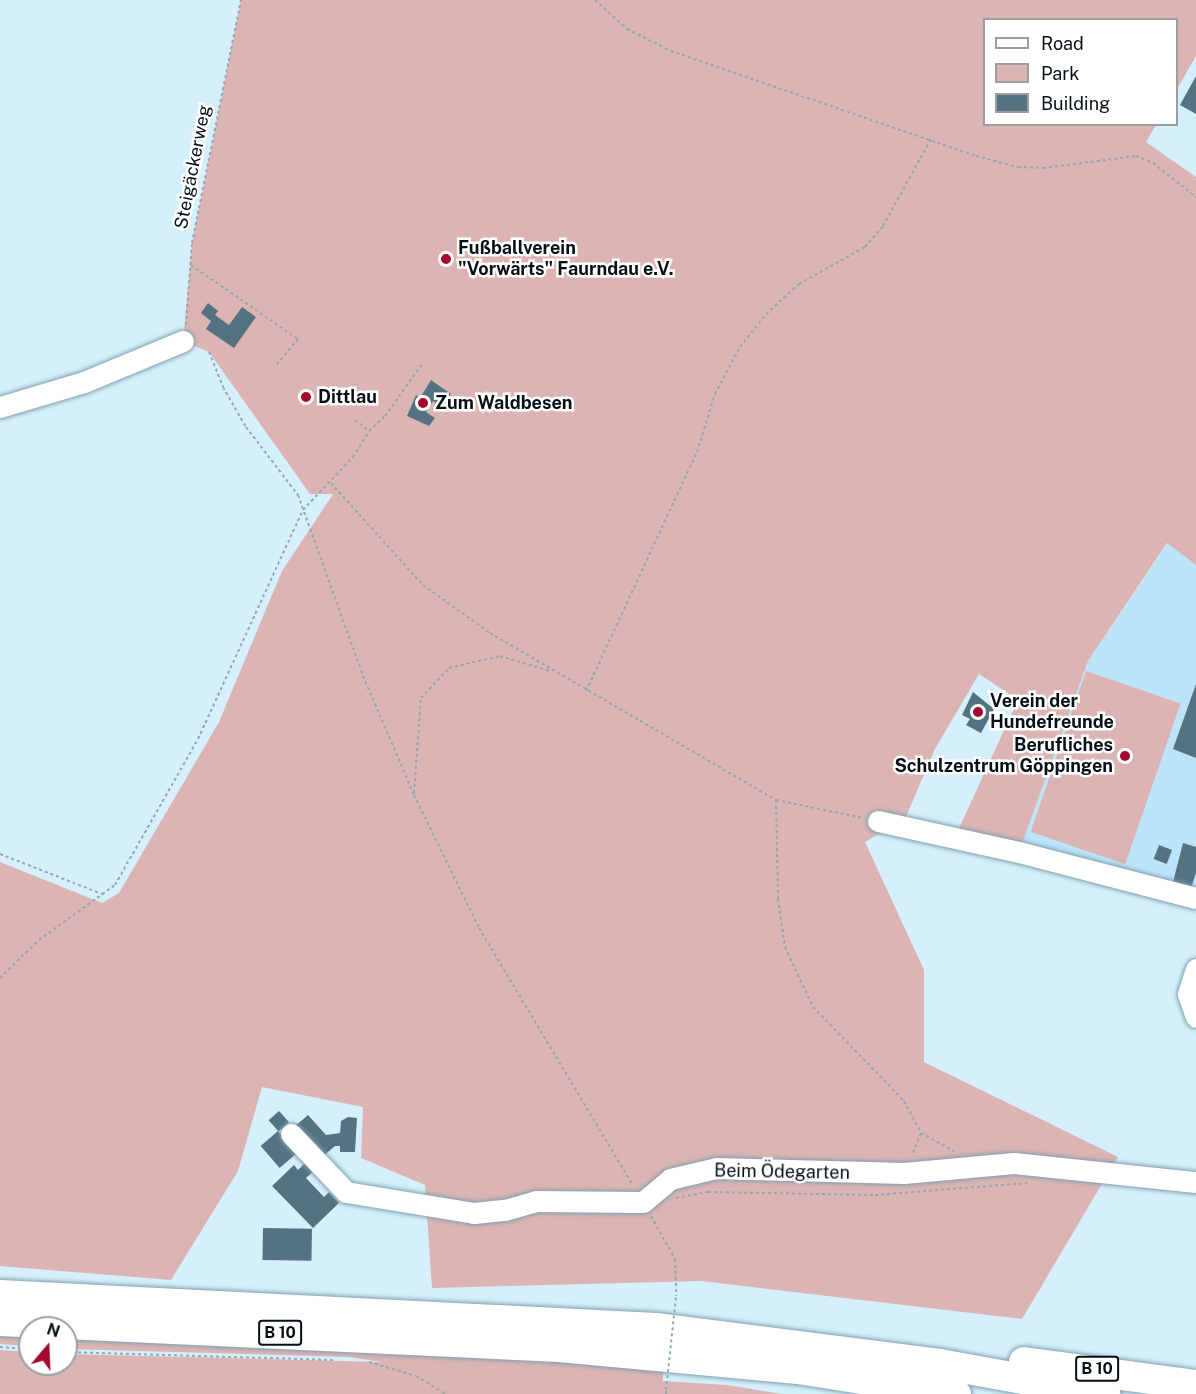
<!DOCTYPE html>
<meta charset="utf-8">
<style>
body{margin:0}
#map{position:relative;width:1196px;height:1394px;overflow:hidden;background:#d5f0fc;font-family:"Public Sans",sans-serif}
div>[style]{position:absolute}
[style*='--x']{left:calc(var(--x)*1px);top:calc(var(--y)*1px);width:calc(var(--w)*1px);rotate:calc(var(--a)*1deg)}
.built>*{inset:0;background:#bce5f9}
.green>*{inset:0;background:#ddb4b4;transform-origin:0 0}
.building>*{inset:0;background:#547380;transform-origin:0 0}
.path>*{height:2px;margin-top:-1px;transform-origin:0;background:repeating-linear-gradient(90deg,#92a8b2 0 3px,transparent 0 6px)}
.roads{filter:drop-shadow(0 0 2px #81a0af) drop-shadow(0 0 2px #81a0af)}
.minor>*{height:21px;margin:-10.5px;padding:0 10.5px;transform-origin:10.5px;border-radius:10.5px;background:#fff}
.highway>*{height:30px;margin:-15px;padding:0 15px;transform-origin:15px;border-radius:15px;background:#fff}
.path-bridge>*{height:2px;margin-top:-1px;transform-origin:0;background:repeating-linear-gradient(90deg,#92a8b2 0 3px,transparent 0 6px)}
.dots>*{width:16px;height:16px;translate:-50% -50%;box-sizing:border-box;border:3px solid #fff;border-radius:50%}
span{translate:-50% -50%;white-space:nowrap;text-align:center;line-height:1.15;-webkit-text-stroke:5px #fff;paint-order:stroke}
.shield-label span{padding:2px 4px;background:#fff;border:2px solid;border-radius:4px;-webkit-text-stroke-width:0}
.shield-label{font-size:16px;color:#051015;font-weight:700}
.street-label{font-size:18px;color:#051015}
.poi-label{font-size:18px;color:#051015;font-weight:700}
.left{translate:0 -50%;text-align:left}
.right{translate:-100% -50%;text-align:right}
.legend{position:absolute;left:983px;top:18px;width:195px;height:108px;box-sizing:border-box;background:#fff;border:2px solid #9b9fa1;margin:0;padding:8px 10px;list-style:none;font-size:18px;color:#051015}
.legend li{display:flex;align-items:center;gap:12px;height:30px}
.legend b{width:30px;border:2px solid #9b9fa1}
.north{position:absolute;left:18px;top:1316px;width:60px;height:60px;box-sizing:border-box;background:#fff;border:2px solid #9b9fa1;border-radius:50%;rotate:19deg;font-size:16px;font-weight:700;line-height:24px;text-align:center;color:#051015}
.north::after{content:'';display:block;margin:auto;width:21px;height:27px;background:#a4082e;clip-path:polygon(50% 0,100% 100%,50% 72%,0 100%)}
</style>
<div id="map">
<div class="built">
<i style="clip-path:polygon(1168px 543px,1196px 565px,1196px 894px,1019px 852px,1088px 661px)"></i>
</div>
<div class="green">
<i style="clip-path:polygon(241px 0,1196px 0,1196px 56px,1177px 89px,1176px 20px,984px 20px,984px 124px,1156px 125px,1146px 142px,1196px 177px,1196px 565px,1167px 543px,1088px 661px,1019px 852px,955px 837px,1018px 700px,979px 674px,935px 749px,905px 819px,865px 842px,924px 970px,924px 1062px,1118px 1157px,1022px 1319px,701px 1281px,432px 1288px,425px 1185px,361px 1158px,363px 1107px,262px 1087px,238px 1171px,171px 1280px,0 1266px,0 862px,102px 903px,119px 893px,219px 722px,282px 571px,333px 494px,310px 494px,209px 352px,183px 341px,192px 243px)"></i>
<i style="left:1086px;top:671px;width:100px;height:170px;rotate:19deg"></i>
<i style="left:0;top:1334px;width:30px;height:10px;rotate:4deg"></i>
<i style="clip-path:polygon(66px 1338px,531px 1359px,663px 1370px,663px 1381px,727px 1385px,782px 1394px,0 1394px,0 1350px,30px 1352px,30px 1364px,66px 1364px,66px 1354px,382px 1362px,349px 1357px,66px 1349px)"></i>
</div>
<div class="building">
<i style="clip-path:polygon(1196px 76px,1196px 114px,1180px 105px)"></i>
<i style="clip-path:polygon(208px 303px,218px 311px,215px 315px,229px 325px,242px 307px,256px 317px,234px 348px,206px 329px,211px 321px,201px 313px)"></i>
<i style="clip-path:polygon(431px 380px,451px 394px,442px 407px,433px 401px,426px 412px,435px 418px,429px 426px,407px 416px,416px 395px,420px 398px)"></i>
<i style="clip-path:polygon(1196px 684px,1196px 758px,1173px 749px)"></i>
<i style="clip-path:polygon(973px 692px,994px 709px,981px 733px,966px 725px,970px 719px,962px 715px)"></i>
<i style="clip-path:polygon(1183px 843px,1196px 847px,1196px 873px,1191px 888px,1173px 882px)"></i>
<i style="left:1159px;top:845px;width:14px;height:15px;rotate:21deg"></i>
<i style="left:279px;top:1111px;width:15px;height:14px;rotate:48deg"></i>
<i style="clip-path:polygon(308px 1115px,326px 1135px,340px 1133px,341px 1121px,348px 1117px,357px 1118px,355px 1152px,340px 1152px,340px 1146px,335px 1146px,321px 1158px,294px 1127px)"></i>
<i style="left:278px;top:1131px;width:29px;height:23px;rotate:49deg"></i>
<i style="clip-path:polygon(306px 1162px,314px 1171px,306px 1178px,324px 1197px,329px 1192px,339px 1203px,313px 1228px,272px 1186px,294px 1165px,298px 1170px)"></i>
<i style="left:263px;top:1228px;width:49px;height:32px;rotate:1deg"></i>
</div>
<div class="path">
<i style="--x:595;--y:0;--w:43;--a:42.2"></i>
<i style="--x:627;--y:29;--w:49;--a:26.6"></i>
<i style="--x:671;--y:51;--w:323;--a:19"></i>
<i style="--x:976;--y:156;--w:43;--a:14.7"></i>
<i style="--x:1018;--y:167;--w:25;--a:2"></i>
<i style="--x:1043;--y:168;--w:94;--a:-7.4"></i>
<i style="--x:1136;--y:156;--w:18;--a:22"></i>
<i style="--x:1153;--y:163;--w:55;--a:38.3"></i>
<i style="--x:191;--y:265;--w:130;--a:34.7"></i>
<i style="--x:298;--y:339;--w:34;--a:130"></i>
<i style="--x:186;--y:325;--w:82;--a:-85.8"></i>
<i style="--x:192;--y:243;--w:248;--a:-78.6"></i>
<i style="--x:209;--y:352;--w:38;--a:68"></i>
<i style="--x:223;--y:387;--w:46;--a:60.1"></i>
<i style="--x:246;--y:427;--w:86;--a:52.6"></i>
<i style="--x:298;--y:495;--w:192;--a:70.2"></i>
<i style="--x:363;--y:676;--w:129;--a:66.8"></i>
<i style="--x:414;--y:795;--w:148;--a:64"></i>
<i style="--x:479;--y:928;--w:300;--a:59.1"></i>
<i style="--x:355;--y:420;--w:18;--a:38"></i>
<i style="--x:331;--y:483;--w:137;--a:48"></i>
<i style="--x:423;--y:585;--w:82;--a:35.6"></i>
<i style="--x:490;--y:633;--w:331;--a:30.3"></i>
<i style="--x:776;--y:800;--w:89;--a:11.7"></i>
<i style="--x:586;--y:691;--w:264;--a:-65.1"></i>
<i style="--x:697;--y:452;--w:61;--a:-72.8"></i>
<i style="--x:715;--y:394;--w:53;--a:-62"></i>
<i style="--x:740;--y:347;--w:42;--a:-51.8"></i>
<i style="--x:766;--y:314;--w:45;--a:-42.3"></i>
<i style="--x:799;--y:284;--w:76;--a:-29.3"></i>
<i style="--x:865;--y:247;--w:28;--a:-49"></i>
<i style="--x:883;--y:226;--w:99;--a:-61.1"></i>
<i style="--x:414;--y:793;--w:95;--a:-85.8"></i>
<i style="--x:421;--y:698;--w:41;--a:-47"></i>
<i style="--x:449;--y:668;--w:52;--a:-13.2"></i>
<i style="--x:500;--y:656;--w:52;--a:16.7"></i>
<i style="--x:776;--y:800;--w:99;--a:88.8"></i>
<i style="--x:778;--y:899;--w:49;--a:81.7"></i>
<i style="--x:785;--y:947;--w:66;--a:65"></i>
<i style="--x:813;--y:1007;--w:131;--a:45.9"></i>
<i style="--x:904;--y:1101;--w:36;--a:62"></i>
<i style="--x:921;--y:1133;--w:24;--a:112"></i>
<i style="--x:0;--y:854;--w:110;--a:21.4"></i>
<i style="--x:0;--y:978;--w:54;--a:-44.3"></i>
<i style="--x:39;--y:940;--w:94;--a:-35.9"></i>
<i style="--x:115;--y:885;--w:168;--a:-60.4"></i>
<i style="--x:198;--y:739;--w:252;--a:-65.4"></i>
<i style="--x:303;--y:510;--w:73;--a:-46.7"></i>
<i style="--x:353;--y:457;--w:31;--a:-58"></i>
<i style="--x:369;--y:431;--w:22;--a:-43"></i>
<i style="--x:385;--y:416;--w:64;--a:-54.6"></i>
<i style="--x:921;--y:1133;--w:38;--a:29"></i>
<i style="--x:676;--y:1198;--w:33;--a:-11"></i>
<i style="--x:708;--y:1192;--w:167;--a:1"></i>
<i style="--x:875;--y:1195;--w:154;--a:-4.5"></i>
<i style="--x:651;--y:1216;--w:49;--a:60.8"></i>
<i style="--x:675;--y:1259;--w:37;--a:88"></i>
<i style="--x:0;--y:1347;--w:30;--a:4"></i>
<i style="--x:66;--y:1352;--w:267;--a:1.7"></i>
<i style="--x:369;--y:1362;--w:49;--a:16.6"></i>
<i style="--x:416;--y:1376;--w:35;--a:31"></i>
<i style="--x:666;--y:1394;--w:4;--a:-90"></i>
</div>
<div class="roads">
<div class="minor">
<i style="--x:0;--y:407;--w:88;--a:-16.6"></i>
<i style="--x:84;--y:382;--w:107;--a:-22.5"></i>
<i style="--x:878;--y:821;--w:144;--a:12.4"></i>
<i style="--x:1019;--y:852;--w:183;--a:14.6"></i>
<i style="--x:1196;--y:969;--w:26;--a:108"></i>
<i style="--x:1188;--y:994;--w:24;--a:71"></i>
<i style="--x:291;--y:1134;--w:80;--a:46.5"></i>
<i style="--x:346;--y:1192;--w:130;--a:9.3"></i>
<i style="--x:474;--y:1213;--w:31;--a:-6"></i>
<i style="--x:505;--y:1210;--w:32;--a:-16"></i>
<i style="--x:536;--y:1201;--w:107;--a:0.5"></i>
<i style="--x:643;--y:1202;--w:35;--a:-40"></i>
<i style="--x:670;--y:1179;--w:47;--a:-13.4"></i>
<i style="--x:716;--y:1168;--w:188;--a:1.5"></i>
<i style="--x:904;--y:1173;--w:110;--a:-5.2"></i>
<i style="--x:1014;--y:1163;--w:183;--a:6"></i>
</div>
<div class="highway">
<i style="--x:0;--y:1295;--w:657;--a:2.88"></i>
<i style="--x:656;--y:1328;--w:286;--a:7.2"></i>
<i style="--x:940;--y:1364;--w:168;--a:10.3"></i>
<i style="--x:0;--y:1321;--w:560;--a:2.66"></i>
<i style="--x:559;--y:1347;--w:240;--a:5.3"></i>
<i style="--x:798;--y:1369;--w:160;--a:9"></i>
<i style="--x:1024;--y:1362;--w:174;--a:7.6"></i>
</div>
</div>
<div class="path-bridge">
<i style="--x:666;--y:1390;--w:95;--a:-83.9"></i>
</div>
<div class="dots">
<i style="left:446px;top:259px;background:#a4082e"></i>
<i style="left:306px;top:397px;background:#a4082e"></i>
<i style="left:423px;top:403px;background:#a4082e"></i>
<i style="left:978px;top:712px;background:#a4082e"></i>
<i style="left:1125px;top:756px;background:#a4082e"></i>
</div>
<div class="shield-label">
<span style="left:280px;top:1333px">B 10</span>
<span style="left:1097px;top:1369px">B 10</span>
</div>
<div class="street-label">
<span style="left:193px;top:167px;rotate:-79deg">Steigäckerweg</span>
<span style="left:782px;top:1172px;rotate:1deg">Beim Ödegarten</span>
</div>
<div class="poi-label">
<span class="left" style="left:458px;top:259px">Fußballverein<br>"Vorwärts" Faurndau e.V.</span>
<span class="left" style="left:318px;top:397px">Dittlau</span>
<span class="left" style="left:435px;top:403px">Zum Waldbesen</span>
<span class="left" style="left:990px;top:712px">Verein der<br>Hundefreunde</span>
<span class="right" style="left:1113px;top:756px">Berufliches<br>Schulzentrum Göppingen</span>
</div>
<ul class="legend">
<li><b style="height:8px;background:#fff"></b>Road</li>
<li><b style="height:16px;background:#ddb4b4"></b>Park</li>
<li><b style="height:16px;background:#547380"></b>Building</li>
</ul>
<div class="north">N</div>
</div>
